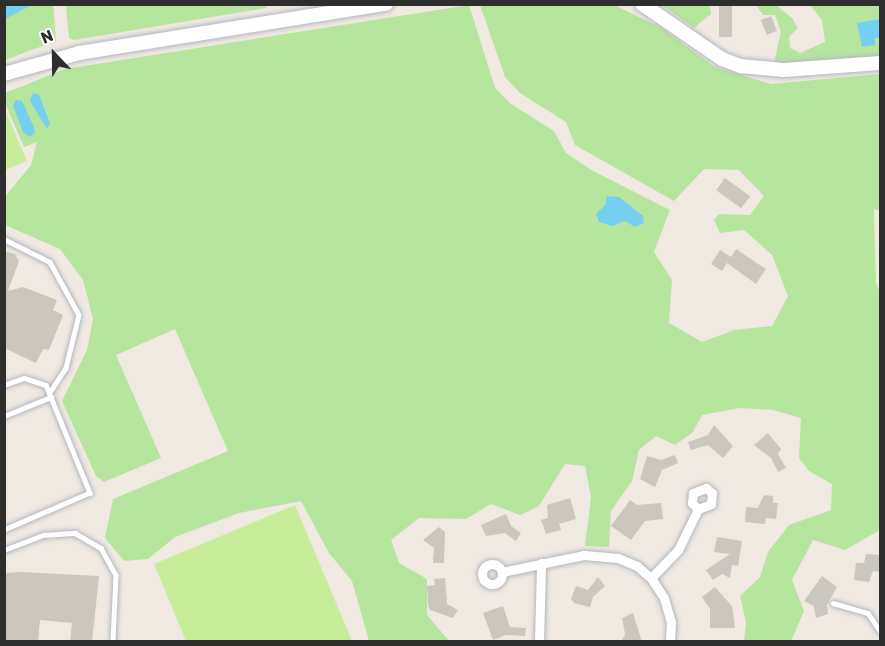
<!DOCTYPE html>
<style>
body{margin:0}
#map{position:relative;width:885px;height:646px;overflow:hidden;background:#efe9e1;font-family:Rubik,sans-serif}
div>[style]{position:absolute}
[style*='--x']{left:calc(var(--x)*1px);top:calc(var(--y)*1px);width:calc(var(--w)*1px);rotate:calc(var(--a)*1deg)}
.green>*{inset:0;background:#b6e59e}
.pitch>*{inset:0;background:#c9ec9a}
.water>*{inset:0;background:#75cff0}
.building>*{inset:0;background:#cbc7bf;transform-origin:0 0}
.roads{filter:drop-shadow(0 0 2px #b4b7c1) drop-shadow(0 0 2px #b4b7c1)}
.lane>*{height:4.5px;margin:-2.25px;padding:0 2.25px;transform-origin:2.25px;border-radius:2.25px;background:#fff}
.street>*{height:9px;margin:-4.5px;padding:0 4.5px;transform-origin:4.5px;border-radius:4.5px;background:#fff}
.street>.ring{margin:-4.5px;padding:0;box-sizing:content-box;background:none;border:9px solid #fff;border-radius:50%}
.secondary>*{height:14px;margin:-7px;padding:0 7px;transform-origin:7px;border-radius:7px;background:#fff}
span{translate:-50% -50%;white-space:nowrap;text-align:center;line-height:1.15;-webkit-text-stroke:4.5px #fff;paint-order:stroke}
.frame{position:absolute;inset:0;border:6px solid #2e2e2e;pointer-events:none}
.north{position:absolute;left:24px;top:24px;width:60px;height:60px;-webkit-text-stroke:4px #fff;paint-order:stroke;rotate:338deg;font-size:16px;font-weight:700;line-height:24px;text-align:center;color:#2e2e2e}
.north::after{content:'';display:block;margin:auto;width:21px;height:27px;background:#2e2e2e;clip-path:polygon(50% 0,100% 100%,50% 72%,0 100%)}
</style>
<div id="map">
<div class="green">
<i style="clip-path:polygon(32px 5px,53px 5px,56px 41px,5px 60px,4px 19px)"></i>
<i style="clip-path:polygon(66px 5px,66px 4px,267px 5px,266px 8px,74px 40px,69px 38px)"></i>
<i style="clip-path:polygon(469px 5px,495px 88px,511px 104px,554px 131px,566px 153px,593px 171px,670px 210px,654px 252px,672px 280px,669px 323px,702px 342px,734px 330px,772px 326px,788px 296px,772px 255px,744px 230px,720px 233px,714px 220px,719px 214px,750px 215px,764px 196px,739px 170px,704px 169px,674px 201px,575px 145px,566px 122px,520px 93px,505px 77px,480px 5px,614px 5px,660px 27px,715px 67px,771px 84px,880px 74px,880px 211px,874px 209px,876px 283px,880px 292px,880px 530px,845px 550px,813px 540px,792px 580px,804px 611px,791px 641px,744px 641px,746px 622px,740px 596px,760px 577px,768px 552px,789px 525px,831px 510px,832px 484px,809px 471px,799px 458px,801px 418px,773px 410px,740px 408px,702px 415px,693px 432px,675px 445px,656px 436px,639px 450px,632px 481px,611px 511px,609px 547px,585px 546px,591px 497px,585px 466px,565px 464px,539px 506px,520px 515px,491px 504px,466px 519px,419px 518px,391px 540px,399px 563px,427px 579px,427px 615px,449px 641px,369px 641px,352px 581px,329px 553px,301px 501px,239px 513px,175px 537px,148px 559px,124px 561px,105px 538px,113px 499px,228px 451px,175px 329px,116px 355px,161px 458px,104px 482px,96px 476px,62px 401px,87px 350px,93px 319px,83px 280px,60px 249px,5px 225px,4px 198px,31px 165px,37px 142px,24px 147px,5px 103px,5px 93px,65px 69px)"></i>
<i style="clip-path:polygon(662px 5px,710px 5px,711px 14px,694px 28px)"></i>
<i style="clip-path:polygon(756px 5px,776px 5px,792px 18px,798px 28px,789px 37px,790px 48px,800px 53px,825px 42px,822px 20px,810px 5px,880px 5px,880px 58px,828px 64px,774px 63px,781px 32px,775px 15px,763px 15px)"></i>
</div>
<div class="pitch">
<i style="clip-path:polygon(5px 110px,27px 161px,5px 170px,4px 170px)"></i>
<i style="clip-path:polygon(295px 505px,352px 641px,186px 641px,154px 564px)"></i>
</div>
<div class="water">
<i style="clip-path:polygon(4px 5px,5px 4px,32px 5px,5px 19px)"></i>
<i style="clip-path:polygon(880px 19px,880px 38px,875px 38px,875px 45px,862px 47px,857px 23px)"></i>
<i style="clip-path:polygon(33px 93px,39px 95px,50px 123px,47px 129px,30px 101px)"></i>
<i style="clip-path:polygon(16px 100px,22px 101px,34px 127px,35px 133px,30px 137px,23px 132px,13px 106px)"></i>
<i style="clip-path:polygon(607px 196px,619px 197px,643px 216px,644px 223px,635px 227px,625px 221px,612px 226px,599px 222px,596px 214px,605px 205px)"></i>
</div>
<div class="building">
<i style="left:719px;top:4px;width:13px;height:33px"></i>
<i style="left:771px;top:16px;width:16px;height:11px;rotate:68deg"></i>
<i style="left:725px;top:178px;width:31px;height:15px;rotate:36deg"></i>
<i style="clip-path:polygon(736px 249px,766px 269px,756px 284px,727px 263px,722px 271px,711px 264px,720px 250px,731px 257px)"></i>
<i style="clip-path:polygon(4px 251px,15px 254px,19px 261px,8px 291px,23px 287px,57px 300px,53px 310px,63px 315px,49px 350px,43px 349px,36px 363px,4px 348px)"></i>
<i style="clip-path:polygon(714px 425px,733px 446px,723px 458px,708px 445px,691px 450px,688px 442px,708px 435px)"></i>
<i style="clip-path:polygon(768px 433px,781px 449px,778px 454px,786px 468px,778px 472px,771px 458px,754px 445px)"></i>
<i style="clip-path:polygon(675px 455px,678px 463px,662px 470px,655px 487px,640px 479px,647px 456px,661px 460px)"></i>
<i style="clip-path:polygon(764px 495px,773px 496px,773px 503px,778px 503px,776px 519px,766px 518px,765px 524px,745px 522px,746px 507px,758px 508px)"></i>
<i style="clip-path:polygon(570px 498px,576px 519px,559px 524px,561px 530px,546px 534px,541px 520px,548px 518px,547px 505px)"></i>
<i style="clip-path:polygon(630px 500px,637px 505px,661px 503px,663px 519px,645px 521px,631px 540px,611px 526px)"></i>
<i style="clip-path:polygon(506px 514px,511px 526px,521px 533px,516px 541px,505px 533px,486px 536px,481px 525px)"></i>
<i style="clip-path:polygon(439px 527px,445px 532px,444px 563px,433px 563px,434px 548px,423px 540px)"></i>
<i style="clip-path:polygon(717px 537px,742px 541px,738px 566px,732px 565px,730px 578px,722px 574px,713px 580px,706px 570px,730px 554px,714px 552px)"></i>
<i style="clip-path:polygon(866px 554px,880px 555px,880px 572px,873px 571px,869px 582px,854px 580px,856px 563px,864px 563px)"></i>
<i style="clip-path:polygon(20px 572px,99px 576px,92px 642px,70px 642px,72px 623px,40px 620px,38px 642px,4px 642px,4px 573px)"></i>
<i style="clip-path:polygon(822px 576px,837px 587px,827px 605px,828px 614px,816px 618px,814px 606px,804px 601px)"></i>
<i style="clip-path:polygon(598px 577px,605px 586px,593px 597px,590px 607px,574px 603px,571px 599px,576px 586px,588px 590px)"></i>
<i style="clip-path:polygon(445px 578px,447px 604px,458px 610px,453px 618px,430px 610px,428px 604px,427px 586px,435px 585px,434px 579px)"></i>
<i style="clip-path:polygon(715px 587px,732px 606px,735px 628px,710px 628px,710px 609px,702px 597px)"></i>
<i style="clip-path:polygon(503px 606px,510px 627px,526px 628px,525px 636px,506px 635px,493px 640px,483px 613px)"></i>
<i style="clip-path:polygon(633px 613px,642px 642px,621px 642px,625px 634px,622px 618px)"></i>
</div>
<div class="roads">
<div class="lane">
<i style="--x:4;--y:239;--w:51;--a:26.6"></i>
<i style="--x:50;--y:262;--w:60;--a:61.3"></i>
<i style="--x:79;--y:315;--w:55;--a:103.8"></i>
<i style="--x:66;--y:368;--w:30;--a:123"></i>
<i style="--x:4;--y:385;--w:21;--a:-19"></i>
<i style="--x:24;--y:378;--w:23;--a:18"></i>
<i style="--x:46;--y:385;--w:117;--a:67.8"></i>
<i style="--x:90;--y:493;--w:94;--a:156.7"></i>
<i style="--x:4;--y:416;--w:51;--a:-22"></i>
<i style="--x:4;--y:550;--w:42;--a:-21"></i>
<i style="--x:43;--y:535;--w:32;--a:-4"></i>
<i style="--x:75;--y:533;--w:30;--a:30"></i>
<i style="--x:101;--y:548;--w:31;--a:61"></i>
<i style="--x:116;--y:575;--w:67;--a:92.6"></i>
<i style="--x:833;--y:603;--w:36;--a:16"></i>
<i style="--x:868;--y:613;--w:22;--a:56"></i>
</div>
<div class="street">
<i class="ring" style="left:482px;top:564px;width:11px;height:11px"></i>
<i style="--x:502;--y:572;--w:84;--a:-11.7"></i>
<i style="--x:584;--y:555;--w:34;--a:5"></i>
<i style="--x:618;--y:558;--w:21;--a:23"></i>
<i style="--x:637;--y:566;--w:18;--a:41"></i>
<i style="--x:651;--y:578;--w:24;--a:57"></i>
<i style="--x:664;--y:598;--w:25;--a:74"></i>
<i style="--x:671;--y:622;--w:20;--a:93"></i>
<i style="--x:651;--y:578;--w:39;--a:-46"></i>
<i style="--x:678;--y:550;--w:46;--a:-64"></i>
<i style="--x:698;--y:509;--w:14;--a:-21"></i>
<i style="--x:711;--y:504;--w:11;--a:-85"></i>
<i style="--x:712;--y:493;--w:8;--a:-140"></i>
<i style="--x:706;--y:488;--w:14;--a:159"></i>
<i style="--x:693;--y:493;--w:10;--a:96"></i>
<i style="--x:692;--y:503;--w:8;--a:45"></i>
<i style="--x:539;--y:642;--w:79;--a:-88.5"></i>
</div>
<div class="secondary">
<i style="--x:642;--y:4;--w:97;--a:34.5"></i>
<i style="--x:722;--y:59;--w:19;--a:21"></i>
<i style="--x:740;--y:66;--w:44;--a:5.2"></i>
<i style="--x:784;--y:70;--w:96;--a:-4.2"></i>
<i style="--x:4;--y:74;--w:78;--a:-15.6"></i>
<i style="--x:79;--y:53;--w:311;--a:-9.1"></i>
</div>
</div>
<div class="frame"></div>
<div class="north">N</div>
</div>
